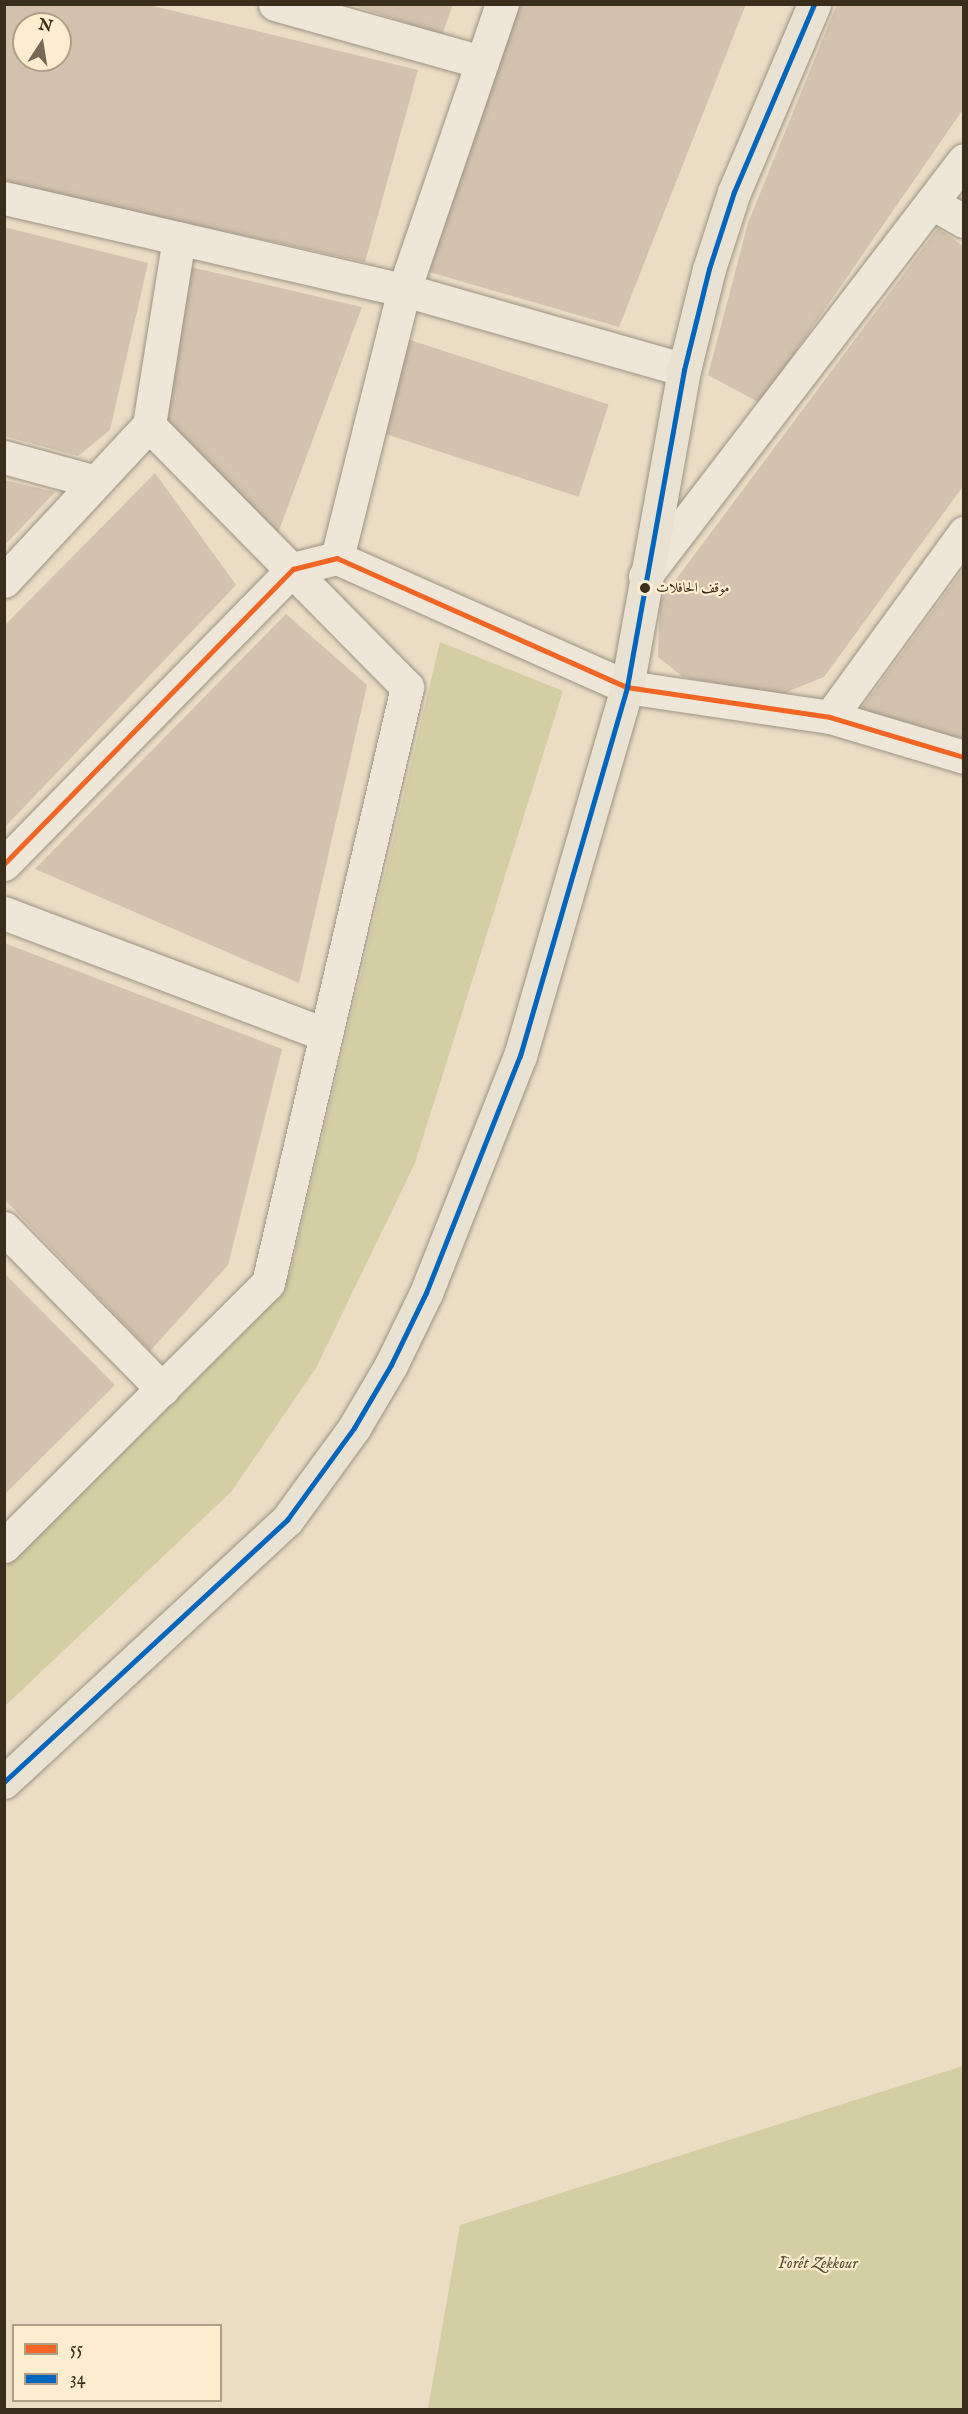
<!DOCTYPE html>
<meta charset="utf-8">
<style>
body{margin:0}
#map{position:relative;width:968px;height:2414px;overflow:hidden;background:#eaddc4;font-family:"IM FELL English",Amiri,serif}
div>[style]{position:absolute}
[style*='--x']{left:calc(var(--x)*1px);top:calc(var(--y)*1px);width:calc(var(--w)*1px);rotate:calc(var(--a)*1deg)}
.green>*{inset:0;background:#d4cea4}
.building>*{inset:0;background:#d2c2ae;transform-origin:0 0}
.roads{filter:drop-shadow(0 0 2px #9c9384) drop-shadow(0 0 2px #9c9384)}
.minor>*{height:33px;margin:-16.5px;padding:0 16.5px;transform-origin:16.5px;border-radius:16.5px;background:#ede6d9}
.major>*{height:33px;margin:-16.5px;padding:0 16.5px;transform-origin:16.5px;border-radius:16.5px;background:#e9e2d3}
.bus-1>*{height:4.5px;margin:-2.25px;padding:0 2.25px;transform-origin:2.25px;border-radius:2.25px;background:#f26522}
.bus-2>*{height:4.5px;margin:-2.25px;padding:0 2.25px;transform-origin:2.25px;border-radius:2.25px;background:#0065bd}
.dots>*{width:16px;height:16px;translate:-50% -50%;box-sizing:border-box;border:3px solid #fcedce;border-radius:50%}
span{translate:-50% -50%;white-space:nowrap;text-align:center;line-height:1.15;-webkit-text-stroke:4.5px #fcedce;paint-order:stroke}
.bus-label{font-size:14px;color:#392d1c}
.left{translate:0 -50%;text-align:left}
.park-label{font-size:16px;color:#5b5238;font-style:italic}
.frame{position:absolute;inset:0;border:6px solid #392d1c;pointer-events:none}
.legend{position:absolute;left:12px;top:2324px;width:210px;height:78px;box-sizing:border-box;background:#fcedce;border:2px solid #aea087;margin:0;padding:8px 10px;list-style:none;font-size:18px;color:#392d1c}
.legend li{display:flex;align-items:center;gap:12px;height:30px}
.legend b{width:30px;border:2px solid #aea087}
.north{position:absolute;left:12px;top:12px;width:60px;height:60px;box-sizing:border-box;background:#fcedce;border:2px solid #aea087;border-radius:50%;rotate:12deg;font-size:16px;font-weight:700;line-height:24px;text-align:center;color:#392d1c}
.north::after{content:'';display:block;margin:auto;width:21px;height:27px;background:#776b57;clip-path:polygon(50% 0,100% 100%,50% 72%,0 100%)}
</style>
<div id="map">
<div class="green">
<i style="clip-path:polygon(440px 642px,563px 691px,415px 1163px,316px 1368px,231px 1492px,5px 1706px,5px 1566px,290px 1274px)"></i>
<i style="clip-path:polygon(963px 2066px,963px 2409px,428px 2409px,460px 2225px)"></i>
</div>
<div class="building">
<i style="clip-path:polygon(evenodd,4px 4px,145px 4px,418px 70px,365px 262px,4px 183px,4px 4px,24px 24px,60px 24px,60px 60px,24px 60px,24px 24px)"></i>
<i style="clip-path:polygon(350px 4px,453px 4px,442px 35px)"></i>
<i style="clip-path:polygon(517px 4px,746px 4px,619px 327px,429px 272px)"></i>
<i style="clip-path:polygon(837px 4px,964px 4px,964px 108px,760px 403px,708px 375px,748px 223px)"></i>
<i style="clip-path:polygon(4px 227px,148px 263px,110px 430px,78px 456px,4px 436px)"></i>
<i style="clip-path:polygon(938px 228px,964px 247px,964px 485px,824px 677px,779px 695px,683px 677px,658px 657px,660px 601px)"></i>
<i style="clip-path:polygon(191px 267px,362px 307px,275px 541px,161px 421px)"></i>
<i style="left:407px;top:339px;width:212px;height:97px;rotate:18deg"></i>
<i style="clip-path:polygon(155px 473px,236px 585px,4px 828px,4px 626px)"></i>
<i style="clip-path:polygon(4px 480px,55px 492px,4px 546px)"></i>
<i style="clip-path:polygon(964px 568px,964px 739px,861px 709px)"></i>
<i style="clip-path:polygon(286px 614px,367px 685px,299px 983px,35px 869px)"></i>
<i style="clip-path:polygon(4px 943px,282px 1049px,228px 1265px,150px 1351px,4px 1199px)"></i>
<i style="clip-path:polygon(4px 1273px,115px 1385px,4px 1495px)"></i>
</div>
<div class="roads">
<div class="minor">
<i style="--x:275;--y:4;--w:215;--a:15.7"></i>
<i style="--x:4;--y:198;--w:410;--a:13"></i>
<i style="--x:404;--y:290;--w:291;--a:15.9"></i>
<i style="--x:934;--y:204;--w:34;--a:30"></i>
<i style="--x:4;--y:457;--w:95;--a:15.2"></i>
<i style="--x:337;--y:558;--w:276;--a:-76"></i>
<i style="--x:404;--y:290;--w:302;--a:-71.1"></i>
<i style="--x:645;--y:576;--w:524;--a:-52.52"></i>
<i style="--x:4;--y:581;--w:213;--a:-47.1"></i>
<i style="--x:149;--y:425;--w:189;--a:-80.9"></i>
<i style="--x:830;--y:717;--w:228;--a:-53.9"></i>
<i style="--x:4;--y:864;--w:413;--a:-45.6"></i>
<i style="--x:293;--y:569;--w:45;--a:-14"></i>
<i style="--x:337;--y:558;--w:317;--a:24"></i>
<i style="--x:627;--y:687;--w:205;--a:8.4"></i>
<i style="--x:830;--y:717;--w:140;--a:16.6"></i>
<i style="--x:4;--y:913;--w:342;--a:20.7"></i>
<i style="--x:4;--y:1228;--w:226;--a:45.5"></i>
<i style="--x:4;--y:1546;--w:373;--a:-44.9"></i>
<i style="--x:268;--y:1283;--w:612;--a:-76.87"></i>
<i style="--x:407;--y:687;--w:368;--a:-134.6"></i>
</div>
<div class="major">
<i style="--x:4;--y:1782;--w:386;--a:-42.8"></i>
<i style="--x:287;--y:1520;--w:114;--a:-53.9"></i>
<i style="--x:354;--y:1428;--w:73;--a:-59.6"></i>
<i style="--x:391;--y:1365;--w:80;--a:-64.1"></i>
<i style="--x:426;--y:1293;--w:255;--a:-68.4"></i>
<i style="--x:520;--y:1056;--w:384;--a:-73.8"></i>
<i style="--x:627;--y:687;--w:322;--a:-79.8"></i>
<i style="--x:684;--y:370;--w:104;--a:-76.1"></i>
<i style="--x:709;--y:269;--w:81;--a:-72"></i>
<i style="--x:734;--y:192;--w:204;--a:-66.9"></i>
</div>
</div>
<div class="bus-1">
<i style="--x:4;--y:864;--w:413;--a:-45.6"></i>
<i style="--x:293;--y:569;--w:45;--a:-14"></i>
<i style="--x:337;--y:558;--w:317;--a:24"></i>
<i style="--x:627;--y:687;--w:205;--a:8.4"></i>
<i style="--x:830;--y:717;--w:140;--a:16.6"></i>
</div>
<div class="bus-2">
<i style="--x:4;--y:1782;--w:386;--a:-42.8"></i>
<i style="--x:287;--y:1520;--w:114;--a:-53.9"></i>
<i style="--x:354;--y:1428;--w:73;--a:-59.6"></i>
<i style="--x:391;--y:1365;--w:80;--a:-64.1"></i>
<i style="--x:426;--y:1293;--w:255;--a:-68.4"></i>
<i style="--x:520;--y:1056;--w:384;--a:-73.8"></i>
<i style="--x:627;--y:687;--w:322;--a:-79.8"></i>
<i style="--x:684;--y:370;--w:104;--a:-76.1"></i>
<i style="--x:709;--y:269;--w:81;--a:-72"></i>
<i style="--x:734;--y:192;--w:204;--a:-66.9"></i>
</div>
<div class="dots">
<i style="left:645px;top:588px;background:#392d1c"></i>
</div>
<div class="bus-label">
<span class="left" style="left:656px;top:588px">موقف الحافلات</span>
</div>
<div class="park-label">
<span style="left:818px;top:2264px">Forêt Zekkour</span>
</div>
<div class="frame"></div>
<ul class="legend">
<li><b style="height:8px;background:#f26522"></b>55</li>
<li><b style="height:8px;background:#0065bd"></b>34</li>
</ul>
<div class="north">N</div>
</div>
